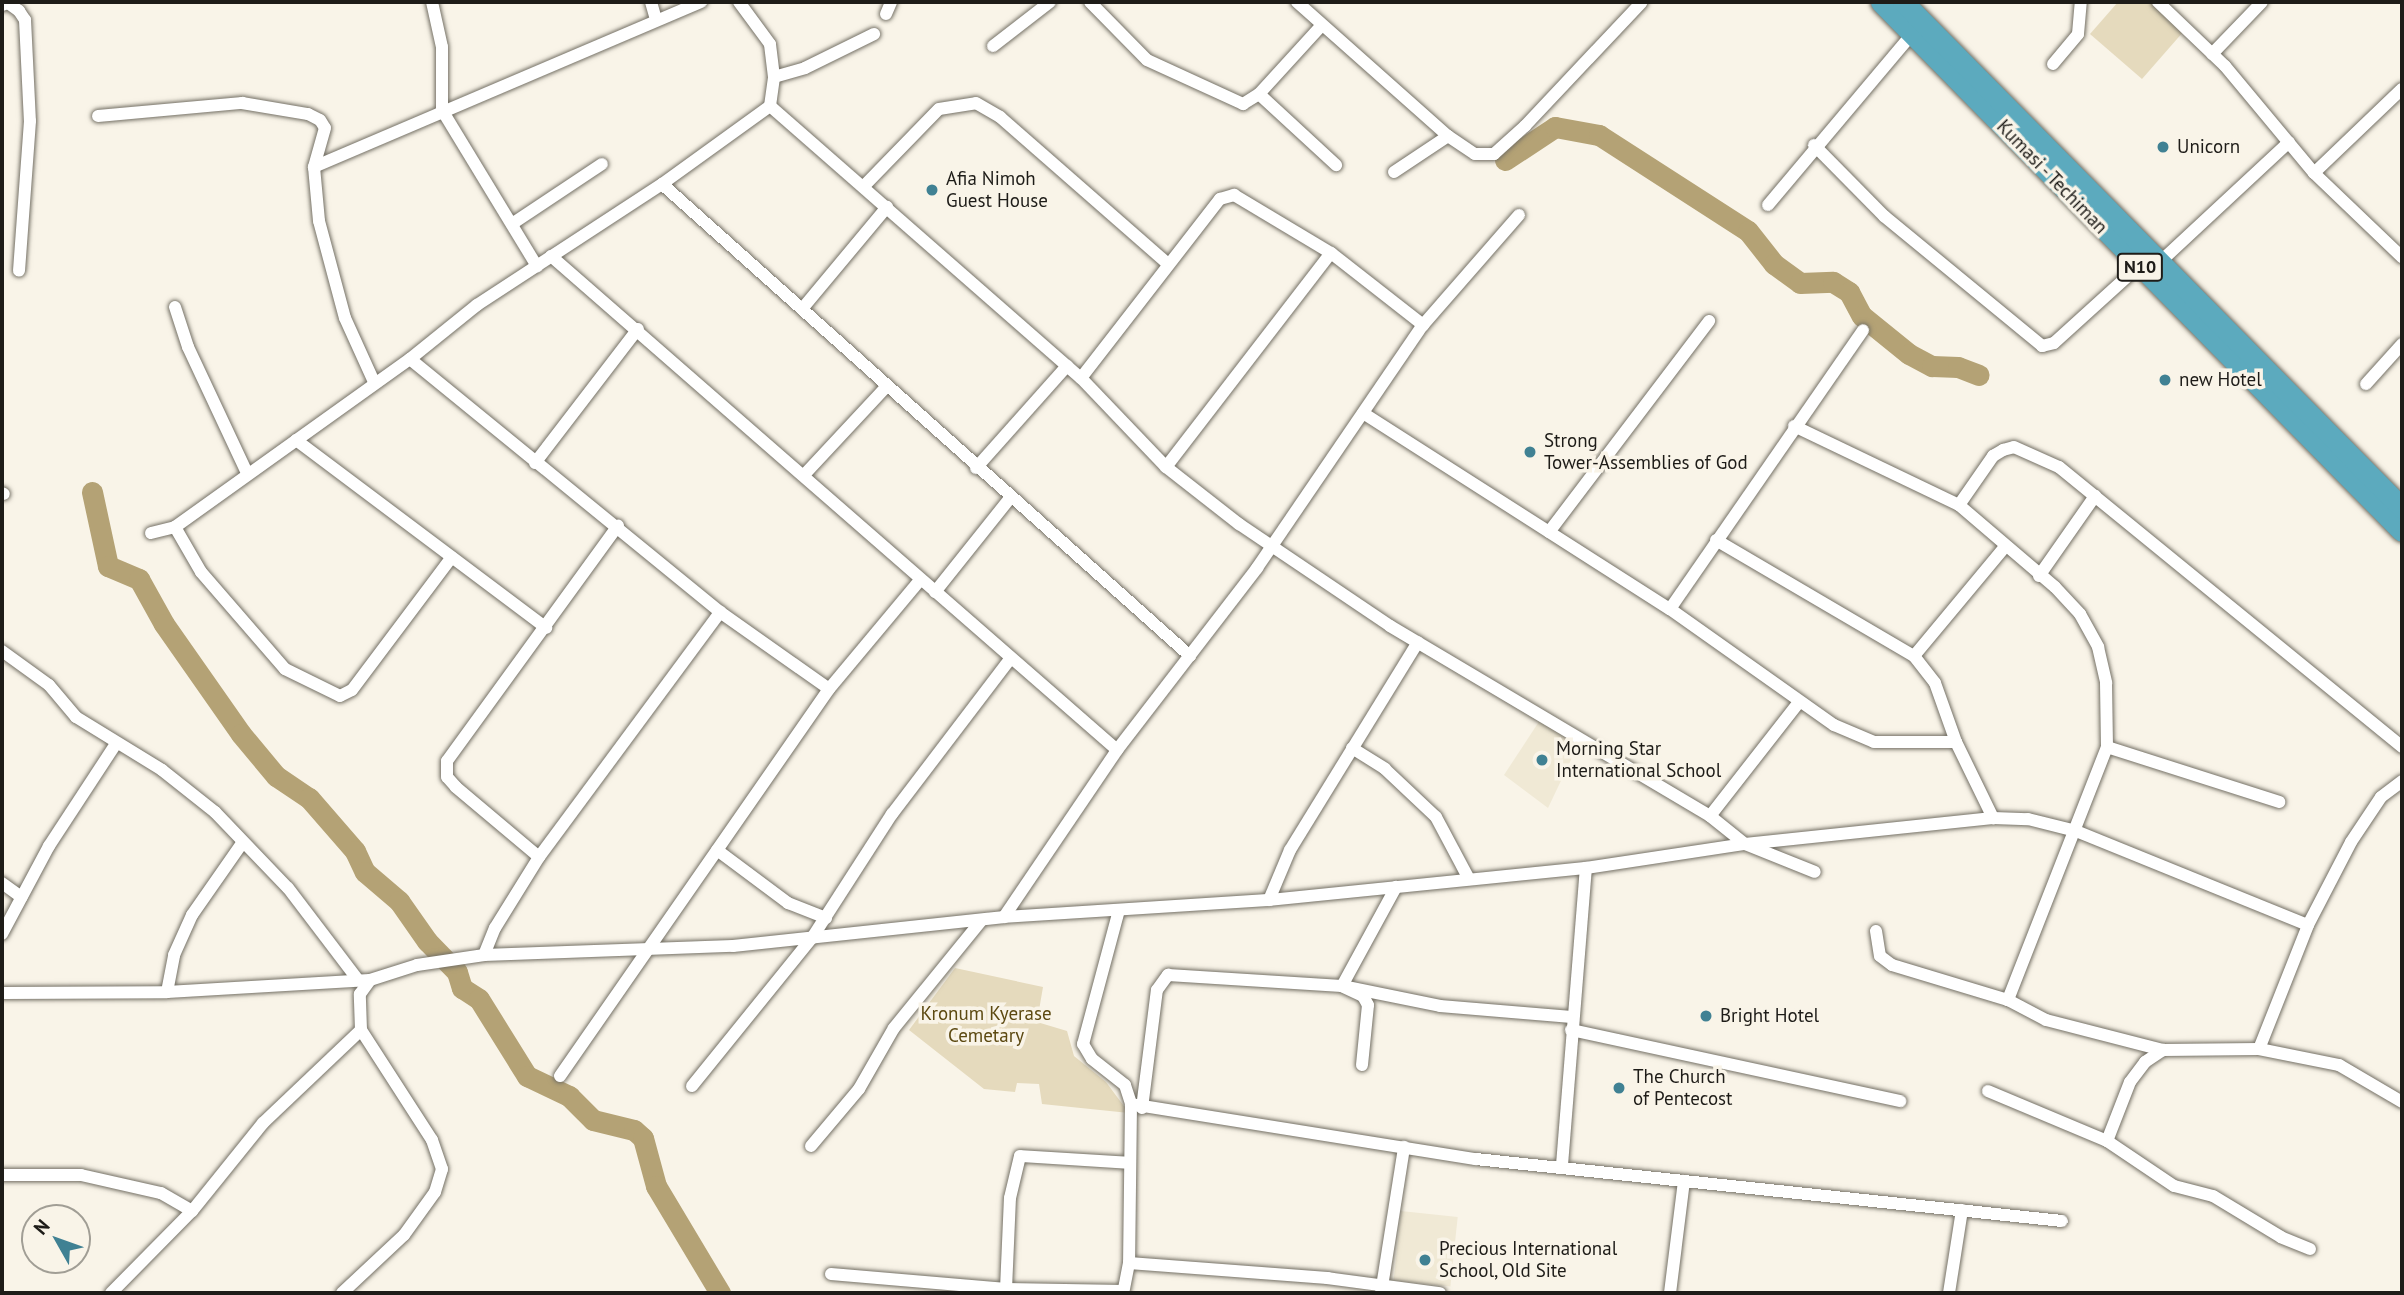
<!DOCTYPE html>
<style>
body{margin:0}
#map{position:relative;width:2404px;height:1295px;overflow:hidden;background:#f9f4e8;font-family:"PT Sans",sans-serif}
div>[style]{position:absolute}
[style*='--x']{left:calc(var(--x)*1px);top:calc(var(--y)*1px);width:calc(var(--w)*1px);rotate:calc(var(--a)*1deg)}
.built>*{inset:0;background:#f0e9d5;transform-origin:0 0}
.green>*{inset:0;background:#e5dabd}
.river>*{height:21px;margin:-10.5px;padding:0 10.5px;transform-origin:10.5px;border-radius:10.5px;background:#b4a275}
.roads{filter:drop-shadow(0 0 2px #747065) drop-shadow(0 0 2px #747065)}
.minor>*{height:12px;margin:-6px;padding:0 6px;transform-origin:6px;border-radius:6px;background:#fff}
.trunk>*{height:21px;margin:-10.5px;padding:0 10.5px;transform-origin:10.5px;border-radius:10.5px;background:#5caabe}
.dots>*{width:19px;height:19px;translate:-50% -50%;box-sizing:border-box;border:4px solid #f9f4e8;border-radius:50%}
span{translate:-50% -50%;white-space:nowrap;text-align:center;line-height:1.15;-webkit-text-stroke:7px #f9f4e8;paint-order:stroke}
.shield-label span{padding:2px 5px;background:#f9f4e8;border:2px solid;border-radius:5px;-webkit-text-stroke-width:0}
.shield-label{font-size:18px;color:#1e1c18;font-weight:700}
.poi-label{font-size:19px;color:#1e1c18}
.left{translate:0 -50%;text-align:left}
.street-label{font-size:19px;color:#1e1c18}
.park-label{font-size:19px;color:#5c4911}
.frame{position:absolute;inset:0;border:4px solid #1e1c18;pointer-events:none}
.north{position:absolute;left:21px;top:1204px;width:70px;height:70px;box-sizing:border-box;background:#f9f4e8;border:2px solid #a19e95;border-radius:50%;rotate:310deg;font-size:19px;font-weight:700;line-height:28px;text-align:center;color:#1e1c18}
.north::after{content:'';display:block;margin:auto;width:24px;height:32px;background:#408193;clip-path:polygon(50% 0,100% 100%,50% 72%,0 100%)}
</style>
<div id="map">
<div class="built">
<i style="clip-path:polygon(1540px 720px,1578px 745px,1548px 808px,1504px 775px)"></i>
<i style="left:1401px;top:1211px;width:57px;height:70px;rotate:6deg"></i>
</div>
<div class="green">
<i style="clip-path:polygon(2118px 2px,2151px 2px,2184px 31px,2142px 79px,2090px 34px)"></i>
<i style="clip-path:polygon(955px 968px,1043px 987px,1037px 1022px,1067px 1031px,1074px 1056px,1106px 1082px,1129px 1113px,1042px 1104px,1039px 1084px,1017px 1083px,1015px 1092px,984px 1089px,909px 1030px)"></i>
</div>
<div class="river">
<i style="--x:1505;--y:160;--w:60;--a:-33.4"></i>
<i style="--x:1555;--y:127;--w:45;--a:10.3"></i>
<i style="--x:1599;--y:135;--w:177;--a:32.8"></i>
<i style="--x:1748;--y:231;--w:42;--a:51.8"></i>
<i style="--x:1774;--y:264;--w:32;--a:36"></i>
<i style="--x:1800;--y:283;--w:33;--a:-2"></i>
<i style="--x:1833;--y:282;--w:19;--a:32"></i>
<i style="--x:1849;--y:292;--w:27;--a:62"></i>
<i style="--x:1862;--y:316;--w:60;--a:39"></i>
<i style="--x:1909;--y:354;--w:26;--a:28"></i>
<i style="--x:1932;--y:366;--w:26;--a:2"></i>
<i style="--x:1958;--y:367;--w:22;--a:21"></i>
<i style="--x:92;--y:492;--w:76;--a:77.8"></i>
<i style="--x:108;--y:566;--w:34;--a:23"></i>
<i style="--x:139;--y:579;--w:51;--a:60.9"></i>
<i style="--x:164;--y:624;--w:134;--a:55"></i>
<i style="--x:241;--y:734;--w:55;--a:50.2"></i>
<i style="--x:276;--y:776;--w:40;--a:34"></i>
<i style="--x:309;--y:798;--w:70;--a:49"></i>
<i style="--x:355;--y:851;--w:23;--a:65"></i>
<i style="--x:365;--y:872;--w:45;--a:40.5"></i>
<i style="--x:399;--y:901;--w:49;--a:55"></i>
<i style="--x:427;--y:941;--w:43;--a:45.9"></i>
<i style="--x:457;--y:972;--w:17;--a:73"></i>
<i style="--x:462;--y:988;--w:20;--a:33"></i>
<i style="--x:479;--y:999;--w:91;--a:58.1"></i>
<i style="--x:527;--y:1076;--w:47;--a:25.5"></i>
<i style="--x:569;--y:1096;--w:34;--a:45"></i>
<i style="--x:593;--y:1120;--w:42;--a:13.7"></i>
<i style="--x:634;--y:1130;--w:12;--a:42"></i>
<i style="--x:643;--y:1138;--w:50;--a:74.8"></i>
<i style="--x:656;--y:1186;--w:125;--a:59.1"></i>
</div>
<div class="roads">
<div class="minor">
<i style="--x:432;--y:2;--w:46;--a:77.5"></i>
<i style="--x:442;--y:47;--w:63;--a:90"></i>
<i style="--x:442;--y:110;--w:183;--a:58.7"></i>
<i style="--x:651;--y:2;--w:18;--a:74"></i>
<i style="--x:1090;--y:2;--w:81;--a:45.5"></i>
<i style="--x:1147;--y:60;--w:106;--a:24.6"></i>
<i style="--x:1243;--y:104;--w:19;--a:-32"></i>
<i style="--x:1259;--y:94;--w:93;--a:-47.6"></i>
<i style="--x:1297;--y:2;--w:202;--a:41.6"></i>
<i style="--x:1448;--y:136;--w:32;--a:34"></i>
<i style="--x:1475;--y:154;--w:19;--a:0"></i>
<i style="--x:1494;--y:154;--w:42;--a:-42.1"></i>
<i style="--x:1525;--y:126;--w:170;--a:-46.7"></i>
<i style="--x:2158;--y:2;--w:93;--a:43.7"></i>
<i style="--x:2225;--y:66;--w:139;--a:50.2"></i>
<i style="--x:2314;--y:173;--w:122;--a:43.7"></i>
<i style="--x:2;--y:5;--w:6;--a:-18"></i>
<i style="--x:8;--y:3;--w:14;--a:36"></i>
<i style="--x:19;--y:11;--w:11;--a:56"></i>
<i style="--x:25;--y:20;--w:101;--a:87.2"></i>
<i style="--x:30;--y:121;--w:150;--a:94.2"></i>
<i style="--x:886;--y:14;--w:13;--a:-67"></i>
<i style="--x:993;--y:46;--w:72;--a:-37.7"></i>
<i style="--x:2212;--y:54;--w:72;--a:-46.1"></i>
<i style="--x:2053;--y:64;--w:39;--a:-50"></i>
<i style="--x:2078;--y:34;--w:32;--a:-85"></i>
<i style="--x:774;--y:77;--w:32;--a:-16"></i>
<i style="--x:805;--y:68;--w:77;--a:-26.2"></i>
<i style="--x:1259;--y:94;--w:105;--a:42.7"></i>
<i style="--x:770;--y:106;--w:413;--a:41.2"></i>
<i style="--x:1081;--y:378;--w:123;--a:46.3"></i>
<i style="--x:1166;--y:467;--w:93;--a:38"></i>
<i style="--x:1239;--y:524;--w:182;--a:34"></i>
<i style="--x:1390;--y:626;--w:372;--a:30.7"></i>
<i style="--x:1710;--y:816;--w:45;--a:38.7"></i>
<i style="--x:1745;--y:844;--w:75;--a:21.8"></i>
<i style="--x:98;--y:116;--w:145;--a:-5.2"></i>
<i style="--x:242;--y:103;--w:67;--a:9.5"></i>
<i style="--x:308;--y:114;--w:13;--a:27"></i>
<i style="--x:320;--y:120;--w:9;--a:58"></i>
<i style="--x:325;--y:128;--w:41;--a:105.8"></i>
<i style="--x:314;--y:167;--w:54;--a:84.7"></i>
<i style="--x:319;--y:221;--w:100;--a:75"></i>
<i style="--x:345;--y:318;--w:70;--a:65.6"></i>
<i style="--x:1814;--y:145;--w:100;--a:45.4"></i>
<i style="--x:1884;--y:216;--w:205;--a:39.4"></i>
<i style="--x:2042;--y:346;--w:12;--a:-14"></i>
<i style="--x:2054;--y:343;--w:115;--a:-42.2"></i>
<i style="--x:314;--y:167;--w:421;--a:-23.1"></i>
<i style="--x:1394;--y:172;--w:65;--a:-33.7"></i>
<i style="--x:2314;--y:173;--w:122;--a:-43.7"></i>
<i style="--x:662;--y:184;--w:708;--a:41.79"></i>
<i style="--x:864;--y:186;--w:107;--a:-45.8"></i>
<i style="--x:939;--y:109;--w:37;--a:-9"></i>
<i style="--x:976;--y:103;--w:28;--a:30"></i>
<i style="--x:1000;--y:117;--w:223;--a:41.2"></i>
<i style="--x:1768;--y:205;--w:224;--a:-49.9"></i>
<i style="--x:512;--y:224;--w:108;--a:-33.7"></i>
<i style="--x:551;--y:256;--w:751;--a:41.11"></i>
<i style="--x:2160;--y:262;--w:176;--a:-42.9"></i>
<i style="--x:175;--y:307;--w:42;--a:72"></i>
<i style="--x:188;--y:347;--w:139;--a:64.9"></i>
<i style="--x:802;--y:309;--w:133;--a:-50.2"></i>
<i style="--x:410;--y:359;--w:400;--a:39.2"></i>
<i style="--x:720;--y:612;--w:133;--a:35.2"></i>
<i style="--x:1081;--y:378;--w:227;--a:-52.2"></i>
<i style="--x:1220;--y:199;--w:15;--a:-16"></i>
<i style="--x:1234;--y:195;--w:113;--a:30.9"></i>
<i style="--x:1331;--y:253;--w:117;--a:38"></i>
<i style="--x:2366;--y:384;--w:54;--a:-48"></i>
<i style="--x:1363;--y:413;--w:364;--a:32.6"></i>
<i style="--x:1670;--y:609;--w:201;--a:35.3"></i>
<i style="--x:1834;--y:725;--w:43;--a:23"></i>
<i style="--x:1874;--y:742;--w:82;--a:0"></i>
<i style="--x:1794;--y:426;--w:183;--a:25.6"></i>
<i style="--x:1959;--y:505;--w:126;--a:40.5"></i>
<i style="--x:2055;--y:587;--w:37;--a:47"></i>
<i style="--x:2080;--y:614;--w:38;--a:61"></i>
<i style="--x:2098;--y:647;--w:37;--a:77"></i>
<i style="--x:2106;--y:683;--w:64;--a:89.1"></i>
<i style="--x:2107;--y:747;--w:272;--a:111.4"></i>
<i style="--x:296;--y:440;--w:313;--a:36.9"></i>
<i style="--x:535;--y:463;--w:169;--a:-52.5"></i>
<i style="--x:1166;--y:467;--w:270;--a:-52.4"></i>
<i style="--x:976;--y:468;--w:137;--a:-48.3"></i>
<i style="--x:804;--y:475;--w:122;--a:-47"></i>
<i style="--x:2;--y:493;--w:2;--a:27"></i>
<i style="--x:1959;--y:505;--w:60;--a:-55.2"></i>
<i style="--x:1993;--y:456;--w:12;--a:-31"></i>
<i style="--x:2003;--y:450;--w:11;--a:-15"></i>
<i style="--x:2014;--y:447;--w:49;--a:24"></i>
<i style="--x:2059;--y:467;--w:443;--a:39.2"></i>
<i style="--x:175;--y:527;--w:52;--a:60"></i>
<i style="--x:201;--y:572;--w:128;--a:49.1"></i>
<i style="--x:285;--y:669;--w:61;--a:26.1"></i>
<i style="--x:340;--y:696;--w:13;--a:-27"></i>
<i style="--x:352;--y:690;--w:166;--a:-53.1"></i>
<i style="--x:1549;--y:532;--w:265;--a:-52.8"></i>
<i style="--x:151;--y:533;--w:25;--a:-14"></i>
<i style="--x:175;--y:527;--w:289;--a:-35.6"></i>
<i style="--x:410;--y:359;--w:86;--a:-38.9"></i>
<i style="--x:477;--y:305;--w:221;--a:-33.2"></i>
<i style="--x:662;--y:184;--w:133;--a:-35.8"></i>
<i style="--x:770;--y:106;--w:29;--a:-82"></i>
<i style="--x:774;--y:77;--w:33;--a:-97"></i>
<i style="--x:770;--y:44;--w:52;--a:-126.4"></i>
<i style="--x:1716;--y:540;--w:229;--a:30.4"></i>
<i style="--x:1914;--y:656;--w:34;--a:52"></i>
<i style="--x:1935;--y:683;--w:63;--a:70.4"></i>
<i style="--x:1956;--y:742;--w:85;--a:64"></i>
<i style="--x:2039;--y:576;--w:98;--a:-55"></i>
<i style="--x:935;--y:592;--w:120;--a:-51.4"></i>
<i style="--x:1670;--y:609;--w:339;--a:-55.3"></i>
<i style="--x:2;--y:651;--w:58;--a:35.9"></i>
<i style="--x:49;--y:685;--w:42;--a:49.8"></i>
<i style="--x:76;--y:717;--w:101;--a:31.6"></i>
<i style="--x:162;--y:770;--w:68;--a:38.4"></i>
<i style="--x:215;--y:812;--w:105;--a:46.2"></i>
<i style="--x:288;--y:888;--w:116;--a:52.7"></i>
<i style="--x:1914;--y:656;--w:141;--a:-50.2"></i>
<i style="--x:2107;--y:747;--w:181;--a:17.7"></i>
<i style="--x:1352;--y:748;--w:39;--a:32"></i>
<i style="--x:1385;--y:769;--w:70;--a:43.3"></i>
<i style="--x:1436;--y:817;--w:70;--a:62"></i>
<i style="--x:1710;--y:816;--w:145;--a:-52"></i>
<i style="--x:717;--y:850;--w:89;--a:36.7"></i>
<i style="--x:788;--y:903;--w:41;--a:21.5"></i>
<i style="--x:539;--y:857;--w:109;--a:-139.9"></i>
<i style="--x:456;--y:787;--w:13;--a:-132"></i>
<i style="--x:447;--y:777;--w:16;--a:-90"></i>
<i style="--x:447;--y:761;--w:291;--a:-54"></i>
<i style="--x:2;--y:883;--w:24;--a:36"></i>
<i style="--x:1269;--y:900;--w:54;--a:-67.2"></i>
<i style="--x:1290;--y:850;--w:244;--a:-58.4"></i>
<i style="--x:1119;--y:910;--w:139;--a:105"></i>
<i style="--x:1083;--y:1044;--w:17;--a:59"></i>
<i style="--x:1092;--y:1059;--w:42;--a:38.2"></i>
<i style="--x:1125;--y:1085;--w:20;--a:72"></i>
<i style="--x:1131;--y:1104;--w:159;--a:90.7"></i>
<i style="--x:1129;--y:1263;--w:31;--a:101"></i>
<i style="--x:1004;--y:917;--w:202;--a:-55.9"></i>
<i style="--x:1117;--y:750;--w:230;--a:-52.4"></i>
<i style="--x:1257;--y:568;--w:294;--a:-55.7"></i>
<i style="--x:1423;--y:325;--w:146;--a:-48.9"></i>
<i style="--x:1876;--y:931;--w:25;--a:81"></i>
<i style="--x:1880;--y:956;--w:15;--a:37"></i>
<i style="--x:1892;--y:965;--w:121;--a:16.8"></i>
<i style="--x:2008;--y:1000;--w:43;--a:27.8"></i>
<i style="--x:2046;--y:1020;--w:121;--a:14.4"></i>
<i style="--x:2;--y:934;--w:100;--a:-61.9"></i>
<i style="--x:49;--y:846;--w:121;--a:-56.8"></i>
<i style="--x:484;--y:955;--w:29;--a:-68"></i>
<i style="--x:495;--y:928;--w:84;--a:-58.2"></i>
<i style="--x:539;--y:857;--w:305;--a:-53.5"></i>
<i style="--x:167;--y:992;--w:38;--a:-79"></i>
<i style="--x:174;--y:955;--w:44;--a:-65.8"></i>
<i style="--x:192;--y:915;--w:89;--a:-55.1"></i>
<i style="--x:2;--y:993;--w:165;--a:-0.3"></i>
<i style="--x:167;--y:992;--w:203;--a:-3.4"></i>
<i style="--x:370;--y:980;--w:49;--a:-17.7"></i>
<i style="--x:417;--y:965;--w:68;--a:-8.5"></i>
<i style="--x:484;--y:955;--w:249;--a:-2.1"></i>
<i style="--x:733;--y:946;--w:273;--a:-6.1"></i>
<i style="--x:1004;--y:917;--w:266;--a:-3.7"></i>
<i style="--x:1269;--y:900;--w:319;--a:-5.8"></i>
<i style="--x:1586;--y:868;--w:161;--a:-8.6"></i>
<i style="--x:1745;--y:844;--w:249;--a:-6"></i>
<i style="--x:1993;--y:818;--w:35;--a:2"></i>
<i style="--x:2028;--y:819;--w:49;--a:14"></i>
<i style="--x:2076;--y:831;--w:250;--a:22.1"></i>
<i style="--x:1571;--y:1030;--w:337;--a:12.2"></i>
<i style="--x:2259;--y:1049;--w:133;--a:-68.4"></i>
<i style="--x:2308;--y:925;--w:93;--a:-62.6"></i>
<i style="--x:2351;--y:842;--w:54;--a:-56.3"></i>
<i style="--x:2381;--y:797;--w:26;--a:-37"></i>
<i style="--x:1362;--y:1065;--w:60;--a:-84.3"></i>
<i style="--x:1368;--y:1005;--w:10;--a:-119"></i>
<i style="--x:1363;--y:996;--w:23;--a:-155"></i>
<i style="--x:1342;--y:986;--w:113;--a:-61.4"></i>
<i style="--x:560;--y:1076;--w:471;--a:-55.2"></i>
<i style="--x:829;--y:689;--w:142;--a:-50.1"></i>
<i style="--x:692;--y:1086;--w:191;--a:-51"></i>
<i style="--x:812;--y:938;--w:148;--a:-57.2"></i>
<i style="--x:892;--y:814;--w:195;--a:-52.7"></i>
<i style="--x:1988;--y:1091;--w:129;--a:22.8"></i>
<i style="--x:1131;--y:1104;--w:349;--a:9.1"></i>
<i style="--x:1476;--y:1159;--w:589;--a:6.04"></i>
<i style="--x:1142;--y:1108;--w:119;--a:-82.8"></i>
<i style="--x:1157;--y:990;--w:19;--a:-54"></i>
<i style="--x:1168;--y:975;--w:174;--a:3.6"></i>
<i style="--x:1342;--y:986;--w:100;--a:11.5"></i>
<i style="--x:1440;--y:1006;--w:132;--a:4.8"></i>
<i style="--x:811;--y:1146;--w:75;--a:-49.9"></i>
<i style="--x:859;--y:1089;--w:70;--a:-60.2"></i>
<i style="--x:894;--y:1028;--w:138;--a:-50.9"></i>
<i style="--x:1562;--y:1165;--w:298;--a:-85.4"></i>
<i style="--x:2;--y:1175;--w:79;--a:0"></i>
<i style="--x:81;--y:1175;--w:82;--a:12.7"></i>
<i style="--x:161;--y:1193;--w:36;--a:30"></i>
<i style="--x:2310;--y:1249;--w:31;--a:-158"></i>
<i style="--x:2281;--y:1237;--w:79;--a:-148.9"></i>
<i style="--x:2213;--y:1196;--w:40;--a:-165.6"></i>
<i style="--x:2174;--y:1186;--w:81;--a:-146.1"></i>
<i style="--x:2107;--y:1141;--w:63;--a:-68.7"></i>
<i style="--x:2130;--y:1082;--w:25;--a:-53"></i>
<i style="--x:2145;--y:1062;--w:22;--a:-34"></i>
<i style="--x:2163;--y:1050;--w:96;--a:-0.6"></i>
<i style="--x:2259;--y:1049;--w:82;--a:11.3"></i>
<i style="--x:2339;--y:1065;--w:73;--a:30.4"></i>
<i style="--x:1129;--y:1263;--w:199;--a:4.3"></i>
<i style="--x:1327;--y:1278;--w:114;--a:7.6"></i>
<i style="--x:831;--y:1274;--w:176;--a:4.9"></i>
<i style="--x:1006;--y:1289;--w:117;--a:1"></i>
<i style="--x:1006;--y:1289;--w:91;--a:-87.5"></i>
<i style="--x:1010;--y:1198;--w:43;--a:-76.6"></i>
<i style="--x:1020;--y:1156;--w:110;--a:3.6"></i>
<i style="--x:111;--y:1293;--w:115;--a:-45.4"></i>
<i style="--x:192;--y:1211;--w:113;--a:-51.1"></i>
<i style="--x:263;--y:1123;--w:135;--a:-43.5"></i>
<i style="--x:342;--y:1293;--w:85;--a:-43.1"></i>
<i style="--x:404;--y:1235;--w:53;--a:-54.2"></i>
<i style="--x:435;--y:1192;--w:24;--a:-73"></i>
<i style="--x:442;--y:1169;--w:31;--a:-109"></i>
<i style="--x:432;--y:1140;--w:131;--a:-122.8"></i>
<i style="--x:361;--y:1030;--w:36;--a:-92"></i>
<i style="--x:360;--y:994;--w:17;--a:-54"></i>
<i style="--x:1381;--y:1293;--w:148;--a:-81"></i>
<i style="--x:1670;--y:1293;--w:113;--a:-82.9"></i>
<i style="--x:1949;--y:1293;--w:84;--a:-81.1"></i>
</div>
<div class="trunk">
<i style="--x:1881;--y:2;--w:742;--a:45.44"></i>
<i style="--x:1903;--y:2;--w:711;--a:45.4"></i>
</div>
</div>
<div class="dots">
<i style="left:2163px;top:147px;background:#408193"></i>
<i style="left:932px;top:190px;background:#408193"></i>
<i style="left:2165px;top:380px;background:#408193"></i>
<i style="left:1530px;top:452px;background:#408193"></i>
<i style="left:1542px;top:760px;background:#408193"></i>
<i style="left:1706px;top:1016px;background:#408193"></i>
<i style="left:1619px;top:1088px;background:#408193"></i>
<i style="left:1425px;top:1260px;background:#408193"></i>
</div>
<div class="shield-label">
<span style="left:2140px;top:267px">N10</span>
</div>
<div class="poi-label">
<span class="left" style="left:2177px;top:147px">Unicorn</span>
<span class="left" style="left:946px;top:190px">Afia Nimoh<br>Guest House</span>
<span class="left" style="left:2179px;top:380px">new Hotel</span>
<span class="left" style="left:1544px;top:452px">Strong<br>Tower-Assemblies of God</span>
<span class="left" style="left:1556px;top:760px">Morning Star<br>International School</span>
<span class="left" style="left:1720px;top:1016px">Bright Hotel</span>
<span class="left" style="left:1633px;top:1088px">The Church<br>of Pentecost</span>
<span class="left" style="left:1439px;top:1260px">Precious International<br>School, Old Site</span>
</div>
<div class="street-label">
<span style="left:2052px;top:177px;rotate:46deg">Kumasi - Techiman</span>
</div>
<div class="park-label">
<span style="left:986px;top:1025px">Kronum Kyerase<br>Cemetary</span>
</div>
<div class="frame"></div>
<div class="north">N</div>
</div>
